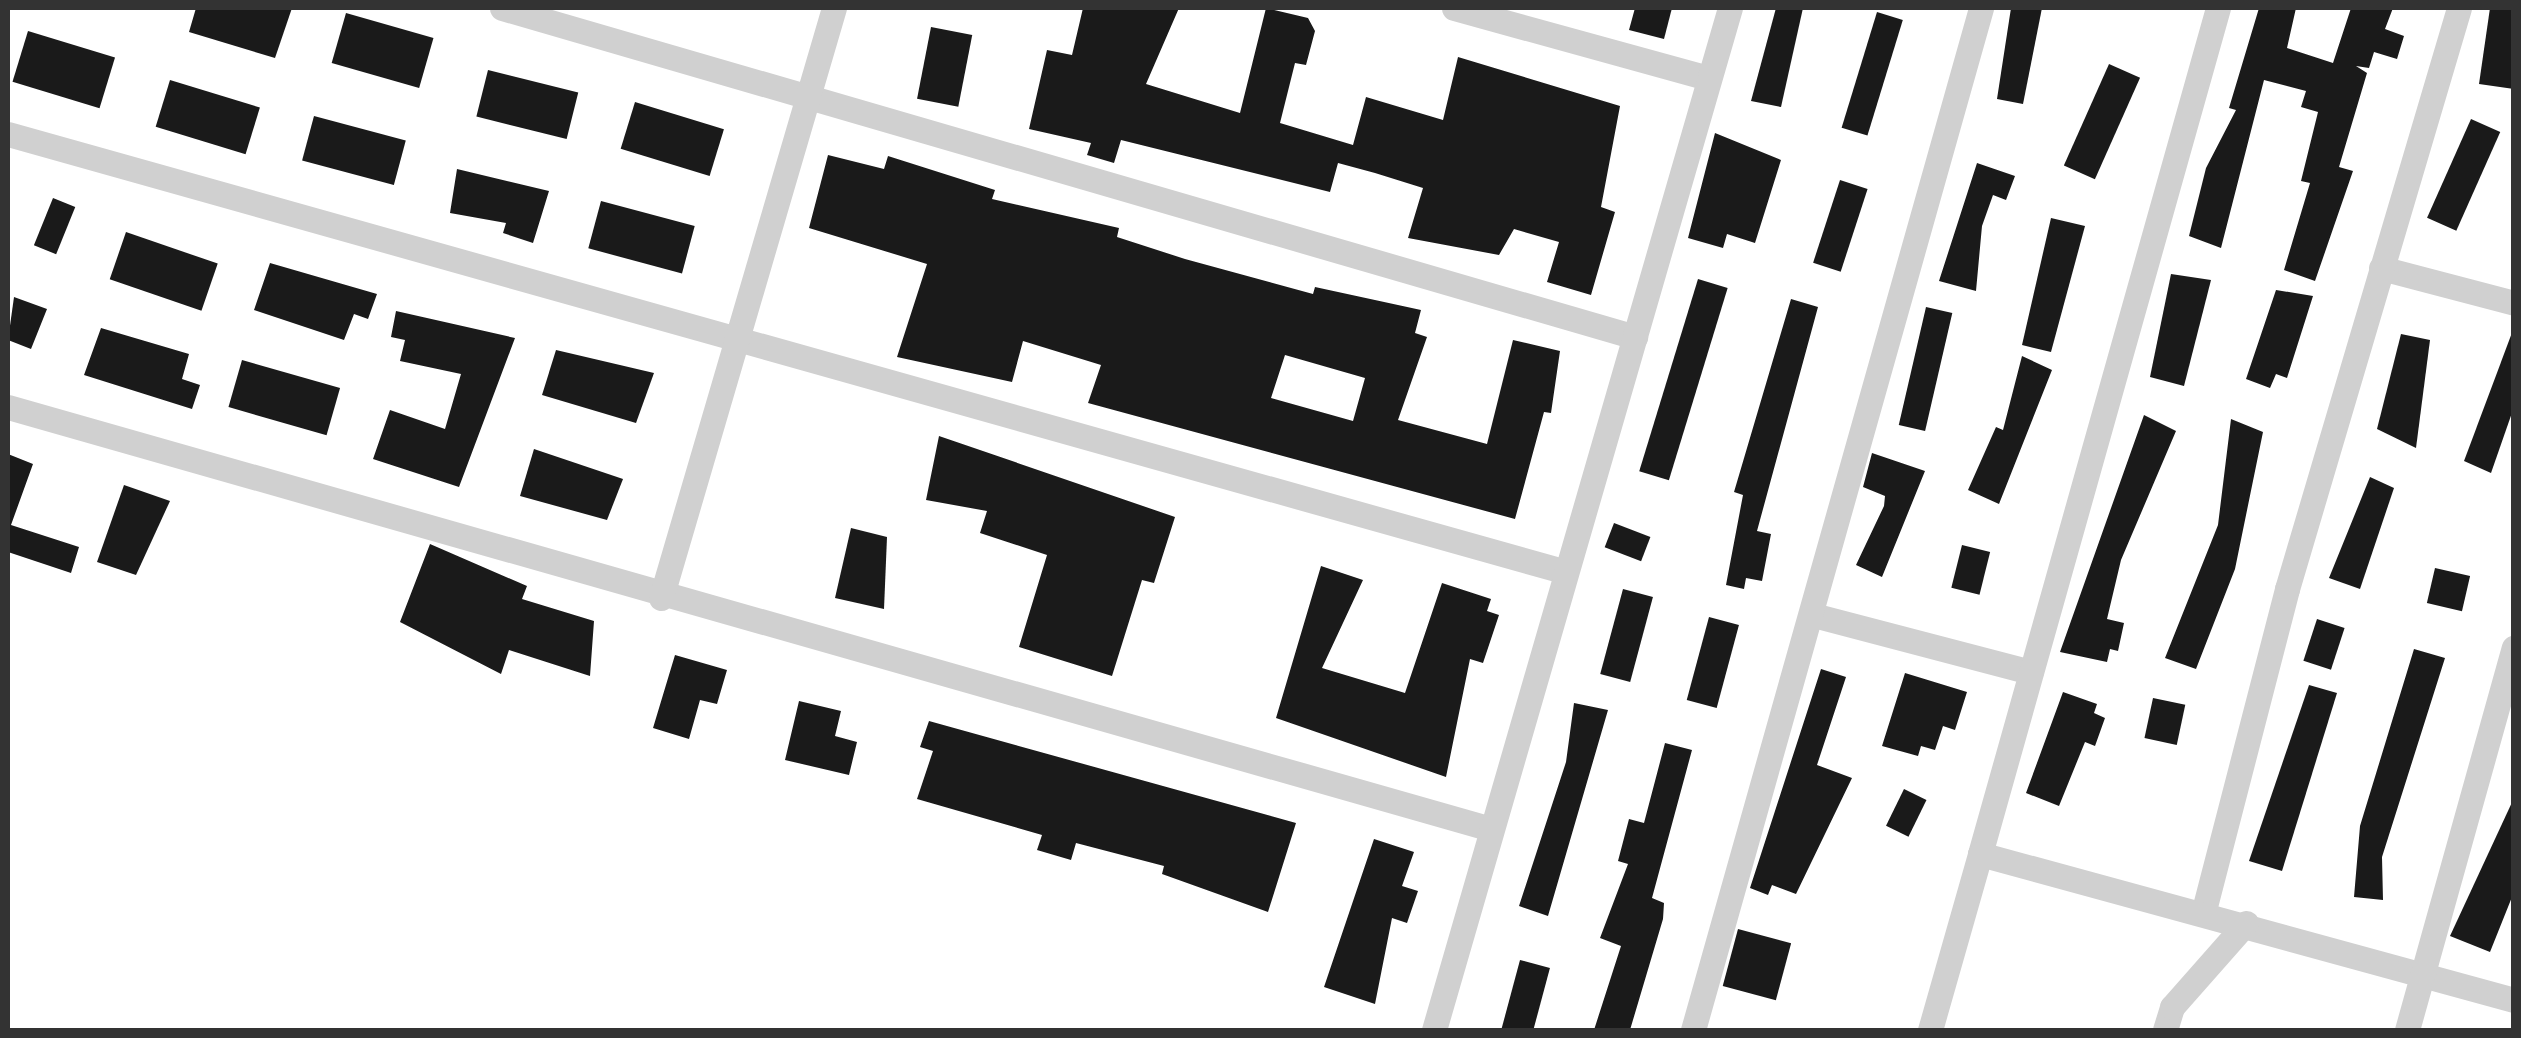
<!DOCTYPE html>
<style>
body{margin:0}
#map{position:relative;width:2521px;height:1038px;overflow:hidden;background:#fff;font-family:"Varela Round",sans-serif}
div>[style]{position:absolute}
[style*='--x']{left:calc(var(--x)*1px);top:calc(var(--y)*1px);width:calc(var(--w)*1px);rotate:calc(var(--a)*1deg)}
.building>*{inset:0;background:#1a1a1a;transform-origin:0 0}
.street>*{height:25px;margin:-12.5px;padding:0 12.5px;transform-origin:12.5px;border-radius:12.5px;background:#d0d0d0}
span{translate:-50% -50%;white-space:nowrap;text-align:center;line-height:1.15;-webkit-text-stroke:10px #fff;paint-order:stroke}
.frame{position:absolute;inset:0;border:10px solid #333;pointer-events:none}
</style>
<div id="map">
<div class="building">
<i style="clip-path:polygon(196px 8px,292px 8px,275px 58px,189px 32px)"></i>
<i style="clip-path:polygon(1083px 8px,1179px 8px,1146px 84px,1240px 113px,1266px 8px,1308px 18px,1315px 31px,1306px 65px,1295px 63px,1280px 123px,1353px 145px,1366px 97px,1443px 120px,1458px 57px,1620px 106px,1601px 207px,1615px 212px,1591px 295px,1547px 282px,1559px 242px,1514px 229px,1499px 255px,1408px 238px,1423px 188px,1375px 173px,1338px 163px,1330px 192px,1121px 140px,1114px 163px,1087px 155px,1091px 143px,1029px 129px,1047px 50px,1072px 55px)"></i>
<i style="clip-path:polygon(1635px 8px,1672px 8px,1664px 39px,1629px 30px)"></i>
<i style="clip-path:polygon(1776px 8px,1803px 8px,1781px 107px,1751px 101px)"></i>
<i style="clip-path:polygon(2011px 8px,2042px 8px,2023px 104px,1997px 99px)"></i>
<i style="clip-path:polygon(2259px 8px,2296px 8px,2287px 48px,2333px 63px,2351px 8px,2393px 8px,2385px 29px,2404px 36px,2397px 59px,2374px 52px,2369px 68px,2356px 66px,2367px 73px,2339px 167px,2353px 171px,2315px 281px,2284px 270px,2310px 183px,2301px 181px,2318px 112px,2301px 107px,2306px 91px,2264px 80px,2221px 248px,2189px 236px,2206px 168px,2236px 110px,2229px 108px)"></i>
<i style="clip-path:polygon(2490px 8px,2514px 8px,2514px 89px,2479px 84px)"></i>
<i style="left:1877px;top:12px;width:27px;height:121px;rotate:17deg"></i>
<i style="left:346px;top:13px;width:91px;height:52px;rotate:16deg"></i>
<i style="left:931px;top:27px;width:42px;height:73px;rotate:11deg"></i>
<i style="left:28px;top:31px;width:91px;height:53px;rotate:17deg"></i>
<i style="left:2109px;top:64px;width:34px;height:111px;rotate:24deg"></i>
<i style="left:488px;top:70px;width:93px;height:48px;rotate:14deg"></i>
<i style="left:170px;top:80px;width:94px;height:49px;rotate:17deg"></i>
<i style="left:635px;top:102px;width:93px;height:49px;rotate:17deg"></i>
<i style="left:314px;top:116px;width:95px;height:46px;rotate:15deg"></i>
<i style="left:2471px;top:119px;width:32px;height:108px;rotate:24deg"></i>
<i style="clip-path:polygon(1715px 133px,1781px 160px,1755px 243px,1727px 234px,1723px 248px,1688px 238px)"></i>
<i style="clip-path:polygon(evenodd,828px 155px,884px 169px,888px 156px,995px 190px,992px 199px,1119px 228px,1117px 237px,1185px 259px,1313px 294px,1315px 287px,1421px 310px,1415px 333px,1427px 337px,1398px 420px,1487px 444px,1513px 340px,1560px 351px,1551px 413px,1544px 412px,1515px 519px,1088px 403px,1101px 365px,1023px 341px,1012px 382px,897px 357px,927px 264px,809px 228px,828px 155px,1285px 355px,1365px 378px,1353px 421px,1271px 398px,1285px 355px)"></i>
<i style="clip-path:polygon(1977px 163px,2015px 176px,2006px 200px,1993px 195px,1982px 226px,1976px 291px,1939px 281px)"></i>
<i style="clip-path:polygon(457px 169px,549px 191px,533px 243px,503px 233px,506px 223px,450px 213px)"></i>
<i style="left:1840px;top:180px;width:29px;height:87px;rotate:18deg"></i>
<i style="left:53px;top:198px;width:24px;height:51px;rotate:22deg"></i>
<i style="left:601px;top:201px;width:97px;height:49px;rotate:15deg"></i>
<i style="clip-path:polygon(2051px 218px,2085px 226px,2051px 352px,2022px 345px)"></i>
<i style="left:126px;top:232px;width:97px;height:50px;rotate:19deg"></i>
<i style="clip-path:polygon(270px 263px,377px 294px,368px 319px,354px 314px,344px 340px,254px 310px)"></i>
<i style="clip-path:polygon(2171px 274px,2211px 280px,2184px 386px,2150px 377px)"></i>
<i style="left:1698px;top:279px;width:31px;height:201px;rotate:17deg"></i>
<i style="clip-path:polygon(2276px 290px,2313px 296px,2287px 378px,2276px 374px,2270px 388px,2246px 379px)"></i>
<i style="clip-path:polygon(14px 297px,47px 309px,31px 349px,8px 340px)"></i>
<i style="clip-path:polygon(1791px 299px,1818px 307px,1757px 531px,1771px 534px,1762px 581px,1746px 578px,1744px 589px,1726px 585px,1743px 495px,1734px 492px)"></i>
<i style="left:1926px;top:307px;width:27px;height:121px;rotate:13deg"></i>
<i style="clip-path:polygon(396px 311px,515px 338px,459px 487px,373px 459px,390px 410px,445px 429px,461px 374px,400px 361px,405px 340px,391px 337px)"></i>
<i style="clip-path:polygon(101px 328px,189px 354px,182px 379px,200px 385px,192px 409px,84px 375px)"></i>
<i style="clip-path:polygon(2513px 330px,2514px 407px,2491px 473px,2464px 461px)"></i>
<i style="clip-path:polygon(2401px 334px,2430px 340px,2416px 448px,2377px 429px)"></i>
<i style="clip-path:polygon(556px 350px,654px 373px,636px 423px,542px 395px)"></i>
<i style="clip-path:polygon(2022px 356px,2052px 370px,1999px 504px,1968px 490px,1996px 427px,2003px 430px)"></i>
<i style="left:242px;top:360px;width:102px;height:49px;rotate:16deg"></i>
<i style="clip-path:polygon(2144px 415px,2176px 431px,2121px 560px,2107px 619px,2124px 623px,2118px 651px,2110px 649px,2107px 662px,2060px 652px)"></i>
<i style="clip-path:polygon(2231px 419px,2263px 432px,2235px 569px,2196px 669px,2165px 658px,2218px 525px)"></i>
<i style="clip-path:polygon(939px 436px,1175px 517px,1154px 583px,1142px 580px,1112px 676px,1019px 647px,1047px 555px,980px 533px,987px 511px,926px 500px)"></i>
<i style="clip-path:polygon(534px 449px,623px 479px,607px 520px,520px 496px)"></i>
<i style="clip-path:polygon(1872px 453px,1925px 471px,1882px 577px,1856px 565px,1884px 506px,1885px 496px,1863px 487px)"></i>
<i style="clip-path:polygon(8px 454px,33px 464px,11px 525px,79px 547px,71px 573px,8px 552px)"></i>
<i style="clip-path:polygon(2370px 477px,2394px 488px,2360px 589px,2329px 578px)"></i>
<i style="clip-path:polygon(124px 485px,170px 501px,136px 575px,97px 562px)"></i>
<i style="left:1614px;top:523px;width:39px;height:26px;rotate:21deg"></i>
<i style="clip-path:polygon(851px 528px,887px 537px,884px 609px,835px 598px)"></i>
<i style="clip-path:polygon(430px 544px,527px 586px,522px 599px,594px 621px,590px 676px,509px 650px,501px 674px,400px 622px)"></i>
<i style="left:1962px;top:545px;width:29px;height:44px;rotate:14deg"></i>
<i style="clip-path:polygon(1321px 566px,1363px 580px,1322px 668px,1405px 693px,1442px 583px,1491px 599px,1487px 611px,1499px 615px,1483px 663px,1470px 659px,1446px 777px,1276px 718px)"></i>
<i style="left:2435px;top:568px;width:36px;height:36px;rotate:13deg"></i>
<i style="left:1623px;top:589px;width:31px;height:88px;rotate:15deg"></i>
<i style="left:1709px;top:617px;width:31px;height:86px;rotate:15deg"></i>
<i style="left:2317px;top:619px;width:29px;height:44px;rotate:18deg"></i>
<i style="clip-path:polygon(2414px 649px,2445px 658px,2382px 857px,2383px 900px,2354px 897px,2360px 826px)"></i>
<i style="clip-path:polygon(675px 655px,727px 670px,717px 704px,700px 700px,689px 739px,653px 728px)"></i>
<i style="clip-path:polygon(1821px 669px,1846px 677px,1817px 765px,1852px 778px,1796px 894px,1772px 885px,1768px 895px,1750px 888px)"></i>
<i style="clip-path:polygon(1905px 673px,1967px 692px,1955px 730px,1943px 726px,1935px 750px,1921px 746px,1918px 756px,1882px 746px)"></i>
<i style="clip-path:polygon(2309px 685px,2337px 693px,2282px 871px,2249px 861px)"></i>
<i style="clip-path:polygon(2063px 692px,2097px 704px,2094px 713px,2105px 718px,2095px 746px,2085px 742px,2059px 806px,2026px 793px)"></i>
<i style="left:2153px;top:698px;width:33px;height:41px;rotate:12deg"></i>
<i style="clip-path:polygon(799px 701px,841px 711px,835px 736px,857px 742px,849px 775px,785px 760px)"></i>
<i style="clip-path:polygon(1574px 703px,1608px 710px,1548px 916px,1519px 906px,1566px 762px)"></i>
<i style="clip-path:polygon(929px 721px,1296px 823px,1268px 912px,1162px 874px,1164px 866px,1076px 843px,1071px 860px,1037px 850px,1042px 835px,917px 799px,933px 751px,920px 747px)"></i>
<i style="clip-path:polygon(1665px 743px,1692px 750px,1652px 898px,1664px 903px,1663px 919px,1630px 1030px,1594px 1030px,1621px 946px,1600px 938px,1628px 864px,1618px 861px,1629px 819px,1644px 823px)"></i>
<i style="left:1904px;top:789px;width:25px;height:41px;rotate:26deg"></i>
<i style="clip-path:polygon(2514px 798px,2514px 892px,2490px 952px,2450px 936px)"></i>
<i style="clip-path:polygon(1374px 839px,1414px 852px,1402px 886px,1418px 891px,1407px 923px,1392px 918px,1375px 1004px,1324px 987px)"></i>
<i style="left:1738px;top:929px;width:55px;height:59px;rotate:15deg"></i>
<i style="left:1520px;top:960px;width:31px;height:72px;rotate:15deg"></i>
</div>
<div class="street">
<i style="--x:502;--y:8;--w:1180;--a:16.19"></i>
<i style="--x:1454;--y:8;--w:264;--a:15.4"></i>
<i style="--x:8;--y:134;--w:1618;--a:15.7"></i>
<i style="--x:2381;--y:268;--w:138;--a:14.7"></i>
<i style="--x:8;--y:407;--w:1542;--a:15.88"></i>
<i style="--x:661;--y:598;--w:615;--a:-73.66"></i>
<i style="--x:1817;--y:616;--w:221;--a:14.7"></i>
<i style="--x:1980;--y:854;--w:879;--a:-74.29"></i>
<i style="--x:2204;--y:910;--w:332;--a:-75.5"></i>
<i style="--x:2287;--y:589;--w:606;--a:-73.51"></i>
<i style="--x:1434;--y:1030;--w:1064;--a:-73.85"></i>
<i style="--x:1693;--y:1030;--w:1062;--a:-74.26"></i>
<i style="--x:1930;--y:1030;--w:183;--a:-74.1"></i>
<i style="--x:1980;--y:854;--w:554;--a:15.29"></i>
<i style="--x:2165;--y:1030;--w:24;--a:-73"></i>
<i style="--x:2172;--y:1007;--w:112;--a:-48.6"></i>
<i style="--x:2407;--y:1030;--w:397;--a:-74.4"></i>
</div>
<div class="frame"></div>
</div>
